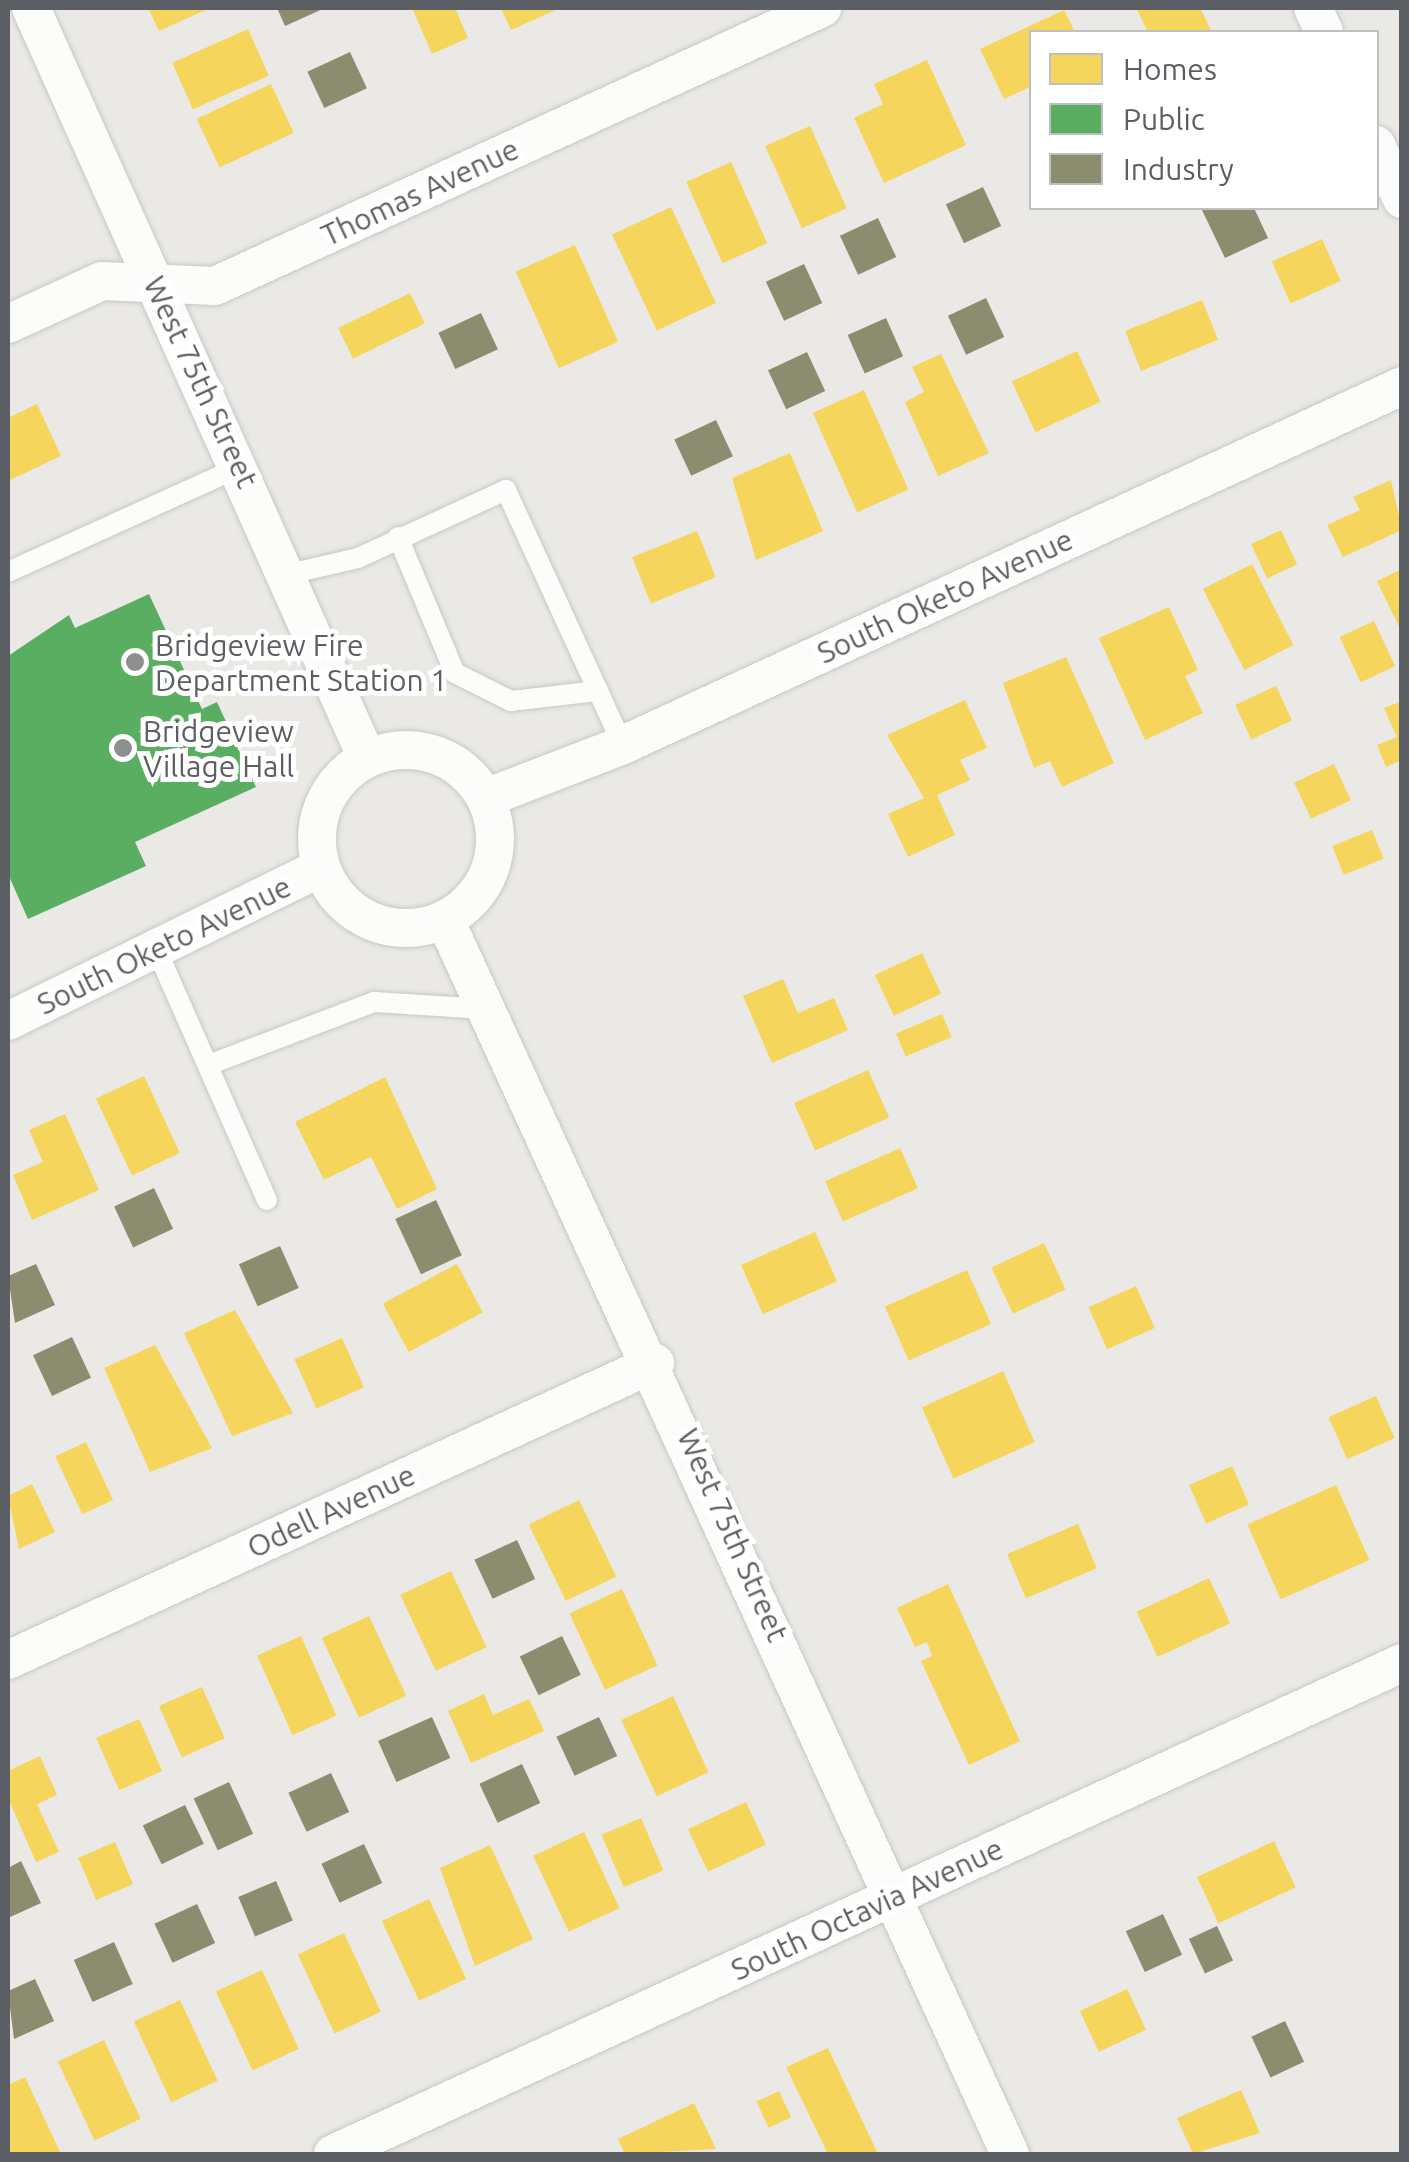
<!DOCTYPE html>
<style>
body{margin:0}
#map{position:relative;width:1409px;height:2162px;overflow:hidden;background:#eae9e5;font-family:Ubuntu,sans-serif}
div>[style]{position:absolute}
[style*='--x']{left:calc(var(--x)*1px);top:calc(var(--y)*1px);width:calc(var(--w)*1px);rotate:calc(var(--a)*1deg)}
.homes>*{inset:0;background:#f6d55c;transform-origin:0 0}
.public>*{inset:0;background:#5aae61}
.industry>*{inset:0;background:#8c8c6e;transform-origin:0 0}
.roads{filter:drop-shadow(0 0 2px #c7c7c7) drop-shadow(0 0 2px #c7c7c7)}
.service>*{height:20px;margin:-10px;padding:0 10px;transform-origin:10px;border-radius:10px;background:#fcfcfb}
.minor>*{height:38px;margin:-19px;padding:0 19px;transform-origin:19px;border-radius:19px;background:#fcfcfb}
.minor>.ring{margin:-19px;padding:0;box-sizing:content-box;background:none;border:38px solid #fcfcfb;border-radius:50%}
.dots>*{width:28px;height:28px;translate:-50% -50%;box-sizing:border-box;border:5px solid #fff;border-radius:50%}
span{translate:-50% -50%;white-space:nowrap;text-align:center;line-height:1.15;-webkit-text-stroke:10px #fff;paint-order:stroke}
.street-label{font-size:30px;color:#5b5e62}
.poi-label{font-size:30px;color:#5b5e62}
.left{translate:0 -50%;text-align:left}
.frame{position:absolute;inset:0;border:10px solid #5b5e62;pointer-events:none}
.legend{position:absolute;left:1029px;top:30px;width:350px;height:180px;box-sizing:border-box;background:#fff;border:2px solid #bdbfc0;margin:0;padding:12px 18px;list-style:none;font-size:30px;color:#5b5e62}
.legend li{display:flex;align-items:center;gap:20px;height:50px}
.legend b{width:50px;border:2px solid #bdbfc0}
</style>
<div id="map">
<div class="homes">
<i style="clip-path:polygon(148px 8px,210px 8px,159px 31px)"></i>
<i style="clip-path:polygon(455px 8px,468px 38px,432px 54px,413px 10px)"></i>
<i style="clip-path:polygon(501px 8px,560px 8px,511px 30px)"></i>
<i style="clip-path:polygon(1136px 8px,1200px 8px,1212px 32px,1148px 32px)"></i>
<i style="clip-path:polygon(1064px 10px,1075px 32px,1032px 32px,1032px 86px,1004px 99px,980px 49px)"></i>
<i style="left:248px;top:29px;width:51px;height:83px;rotate:66deg"></i>
<i style="clip-path:polygon(927px 60px,966px 145px,884px 183px,854px 118px,883px 104px,874px 84px)"></i>
<i style="left:271px;top:84px;width:54px;height:82px;rotate:65deg"></i>
<i style="left:810px;top:126px;width:90px;height:49px;rotate:66deg"></i>
<i style="left:731px;top:162px;width:89px;height:49px;rotate:66deg"></i>
<i style="left:671px;top:207px;width:106px;height:65px;rotate:65deg"></i>
<i style="left:1322px;top:239px;width:46px;height:55px;rotate:66deg"></i>
<i style="left:575px;top:245px;width:106px;height:65px;rotate:66deg"></i>
<i style="left:410px;top:293px;width:34px;height:80px;rotate:64deg"></i>
<i style="left:1202px;top:300px;width:43px;height:83px;rotate:68deg"></i>
<i style="left:1077px;top:351px;width:56px;height:72px;rotate:65deg"></i>
<i style="clip-path:polygon(941px 354px,989px 453px,938px 476px,905px 402px,924px 392px,912px 367px)"></i>
<i style="left:864px;top:390px;width:109px;height:56px;rotate:66deg"></i>
<i style="clip-path:polygon(37px 404px,61px 456px,8px 481px,8px 418px)"></i>
<i style="clip-path:polygon(790px 453px,823px 531px,756px 560px,732px 478px)"></i>
<i style="clip-path:polygon(1391px 480px,1402px 530px,1343px 557px,1327px 525px,1360px 510px,1353px 497px)"></i>
<i style="left:1281px;top:530px;width:38px;height:33px;rotate:65deg"></i>
<i style="left:697px;top:531px;width:50px;height:70px;rotate:68deg"></i>
<i style="left:1252px;top:564px;width:91px;height:55px;rotate:63deg"></i>
<i style="clip-path:polygon(1402px 569px,1402px 633px,1377px 581px)"></i>
<i style="clip-path:polygon(1169px 607px,1198px 670px,1185px 676px,1203px 713px,1145px 740px,1099px 638px)"></i>
<i style="left:1374px;top:621px;width:50px;height:38px;rotate:65deg"></i>
<i style="clip-path:polygon(1066px 657px,1114px 763px,1062px 787px,1050px 761px,1034px 768px,1003px 683px)"></i>
<i style="left:1276px;top:686px;width:38px;height:45px;rotate:65deg"></i>
<i style="clip-path:polygon(965px 700px,987px 748px,960px 760px,970px 780px,937px 795px,955px 835px,908px 857px,888px 814px,924px 798px,887px 735px)"></i>
<i style="clip-path:polygon(1402px 701px,1402px 760px,1386px 767px,1377px 745px,1397px 737px,1384px 708px)"></i>
<i style="left:1334px;top:764px;width:40px;height:44px;rotate:65deg"></i>
<i style="left:1372px;top:830px;width:31px;height:43px;rotate:68deg"></i>
<i style="left:922px;top:953px;width:45px;height:52px;rotate:65deg"></i>
<i style="clip-path:polygon(783px 979px,798px 1013px,834px 998px,848px 1030px,772px 1063px,743px 996px)"></i>
<i style="left:942px;top:1014px;width:25px;height:50px;rotate:67deg"></i>
<i style="left:868px;top:1070px;width:52px;height:81px;rotate:66deg"></i>
<i style="left:144px;top:1076px;width:85px;height:53px;rotate:65deg"></i>
<i style="clip-path:polygon(385px 1077px,437px 1189px,397px 1209px,371px 1157px,324px 1180px,295px 1122px)"></i>
<i style="clip-path:polygon(65px 1114px,99px 1190px,32px 1220px,13px 1175px,43px 1162px,29px 1130px)"></i>
<i style="left:900px;top:1148px;width:44px;height:82px;rotate:66deg"></i>
<i style="left:815px;top:1232px;width:54px;height:81px;rotate:66deg"></i>
<i style="left:1044px;top:1243px;width:51px;height:58px;rotate:65deg"></i>
<i style="left:457px;top:1264px;width:55px;height:84px;rotate:62deg"></i>
<i style="left:967px;top:1270px;width:59px;height:90px;rotate:66deg"></i>
<i style="left:1136px;top:1286px;width:46px;height:52px;rotate:66deg"></i>
<i style="clip-path:polygon(235px 1310px,293px 1413px,232px 1436px,184px 1333px)"></i>
<i style="left:342px;top:1338px;width:54px;height:52px;rotate:66deg"></i>
<i style="clip-path:polygon(155px 1345px,212px 1448px,150px 1472px,104px 1368px)"></i>
<i style="left:1003px;top:1371px;width:78px;height:89px;rotate:66deg"></i>
<i style="left:1376px;top:1396px;width:46px;height:52px;rotate:66deg"></i>
<i style="left:86px;top:1442px;width:64px;height:34px;rotate:65deg"></i>
<i style="left:1232px;top:1466px;width:42px;height:47px;rotate:66deg"></i>
<i style="clip-path:polygon(32px 1484px,55px 1532px,19px 1549px,8px 1496px)"></i>
<i style="left:1336px;top:1485px;width:82px;height:97px;rotate:66deg"></i>
<i style="left:579px;top:1500px;width:85px;height:56px;rotate:64deg"></i>
<i style="left:1078px;top:1524px;width:48px;height:77px;rotate:67deg"></i>
<i style="left:451px;top:1571px;width:84px;height:56px;rotate:65deg"></i>
<i style="left:1209px;top:1578px;width:50px;height:80px;rotate:65deg"></i>
<i style="clip-path:polygon(948px 1584px,1020px 1741px,969px 1765px,921px 1661px,932px 1656px,927px 1642px,915px 1647px,897px 1608px)"></i>
<i style="left:622px;top:1589px;width:84px;height:58px;rotate:65deg"></i>
<i style="left:369px;top:1616px;width:88px;height:52px;rotate:65deg"></i>
<i style="left:301px;top:1636px;width:87px;height:48px;rotate:66deg"></i>
<i style="left:202px;top:1687px;width:56px;height:47px;rotate:66deg"></i>
<i style="clip-path:polygon(484px 1694px,493px 1715px,529px 1699px,544px 1731px,471px 1763px,448px 1711px)"></i>
<i style="left:673px;top:1696px;width:84px;height:57px;rotate:65deg"></i>
<i style="left:139px;top:1719px;width:57px;height:47px;rotate:66deg"></i>
<i style="clip-path:polygon(40px 1756px,57px 1795px,37px 1804px,59px 1852px,36px 1862px,8px 1798px,8px 1771px)"></i>
<i style="left:746px;top:1802px;width:47px;height:64px;rotate:65deg"></i>
<i style="left:641px;top:1818px;width:57px;height:43px;rotate:67deg"></i>
<i style="left:584px;top:1832px;width:84px;height:56px;rotate:65deg"></i>
<i style="left:1274px;top:1841px;width:51px;height:85px;rotate:65deg"></i>
<i style="left:115px;top:1842px;width:46px;height:40px;rotate:67deg"></i>
<i style="clip-path:polygon(490px 1845px,533px 1939px,475px 1966px,440px 1868px)"></i>
<i style="left:429px;top:1899px;width:88px;height:52px;rotate:65deg"></i>
<i style="left:344px;top:1933px;width:87px;height:51px;rotate:65deg"></i>
<i style="left:262px;top:1970px;width:87px;height:51px;rotate:65deg"></i>
<i style="left:1127px;top:1989px;width:45px;height:52px;rotate:65deg"></i>
<i style="left:180px;top:2000px;width:89px;height:51px;rotate:65deg"></i>
<i style="left:104px;top:2040px;width:87px;height:51px;rotate:65deg"></i>
<i style="clip-path:polygon(828px 2048px,878px 2154px,828px 2154px,786px 2067px)"></i>
<i style="clip-path:polygon(25px 2077px,61px 2154px,8px 2154px,8px 2085px)"></i>
<i style="clip-path:polygon(1241px 2090px,1260px 2133px,1193px 2154px,1177px 2118px)"></i>
<i style="left:779px;top:2091px;width:29px;height:25px;rotate:65deg"></i>
<i style="clip-path:polygon(694px 2103px,716px 2149px,625px 2154px,618px 2139px)"></i>
</div>
<div class="public">
<i style="clip-path:polygon(149px 594px,202px 709px,217px 702px,256px 787px,135px 842px,146px 866px,28px 919px,8px 874px,8px 656px,69px 615px,75px 628px)"></i>
</div>
<div class="industry">
<i style="clip-path:polygon(277px 8px,325px 8px,285px 26px)"></i>
<i style="left:350px;top:52px;width:40px;height:47px;rotate:65deg"></i>
<i style="left:983px;top:187px;width:43px;height:41px;rotate:65deg"></i>
<i style="clip-path:polygon(1201px 208px,1254px 208px,1268px 238px,1225px 258px)"></i>
<i style="left:878px;top:218px;width:43px;height:42px;rotate:65deg"></i>
<i style="left:804px;top:264px;width:43px;height:42px;rotate:65deg"></i>
<i style="left:986px;top:298px;width:43px;height:42px;rotate:65deg"></i>
<i style="left:481px;top:313px;width:40px;height:47px;rotate:65deg"></i>
<i style="left:886px;top:318px;width:42px;height:42px;rotate:66deg"></i>
<i style="left:807px;top:352px;width:43px;height:43px;rotate:65deg"></i>
<i style="left:716px;top:420px;width:40px;height:46px;rotate:65deg"></i>
<i style="left:154px;top:1188px;width:45px;height:44px;rotate:65deg"></i>
<i style="left:436px;top:1200px;width:61px;height:45px;rotate:65deg"></i>
<i style="left:280px;top:1246px;width:46px;height:45px;rotate:66deg"></i>
<i style="clip-path:polygon(36px 1264px,55px 1305px,15px 1323px,8px 1276px)"></i>
<i style="left:72px;top:1337px;width:45px;height:43px;rotate:65deg"></i>
<i style="left:517px;top:1540px;width:43px;height:47px;rotate:65deg"></i>
<i style="left:562px;top:1636px;width:43px;height:47px;rotate:64deg"></i>
<i style="left:432px;top:1717px;width:45px;height:59px;rotate:66deg"></i>
<i style="left:599px;top:1717px;width:43px;height:47px;rotate:65deg"></i>
<i style="left:522px;top:1764px;width:43px;height:47px;rotate:65deg"></i>
<i style="left:331px;top:1773px;width:43px;height:47px;rotate:65deg"></i>
<i style="left:229px;top:1782px;width:57px;height:39px;rotate:65deg"></i>
<i style="left:185px;top:1805px;width:43px;height:47px;rotate:64deg"></i>
<i style="left:364px;top:1844px;width:43px;height:47px;rotate:65deg"></i>
<i style="clip-path:polygon(21px 1861px,41px 1903px,8px 1918px,8px 1868px)"></i>
<i style="left:276px;top:1881px;width:43px;height:41px;rotate:67deg"></i>
<i style="left:197px;top:1904px;width:43px;height:47px;rotate:65deg"></i>
<i style="left:1163px;top:1914px;width:45px;height:41px;rotate:65deg"></i>
<i style="left:1217px;top:1926px;width:38px;height:31px;rotate:65deg"></i>
<i style="left:114px;top:1942px;width:46px;height:44px;rotate:66deg"></i>
<i style="clip-path:polygon(35px 1979px,54px 2021px,14px 2039px,8px 1991px)"></i>
<i style="left:1285px;top:2021px;width:45px;height:37px;rotate:65deg"></i>
</div>
<div class="roads">
<div class="service">
<i style="--x:398;--y:537;--w:147;--a:67.3"></i>
<i style="--x:455;--y:673;--w:63;--a:26.6"></i>
<i style="--x:511;--y:701;--w:88;--a:-6.6"></i>
<i style="--x:8;--y:572;--w:255;--a:-24.4"></i>
<i style="--x:289;--y:574;--w:71;--a:-13.1"></i>
<i style="--x:358;--y:558;--w:163;--a:-24.7"></i>
<i style="--x:506;--y:490;--w:281;--a:65.4"></i>
<i style="--x:158;--y:953;--w:270;--a:66.2"></i>
<i style="--x:208;--y:1065;--w:178;--a:-20.8"></i>
<i style="--x:374;--y:1002;--w:112;--a:3.6"></i>
</div>
<div class="minor">
<i style="--x:31;--y:8;--w:822;--a:65.87"></i>
<i style="--x:1313;--y:8;--w:26;--a:65"></i>
<i style="--x:1376;--y:145;--w:60;--a:64.3"></i>
<i style="--x:8;--y:324;--w:103;--a:-24.6"></i>
<i style="--x:102;--y:281;--w:113;--a:2.5"></i>
<i style="--x:215;--y:286;--w:668;--a:-24.61"></i>
<i class="ring" style="left:317px;top:750px;width:140px;height:140px"></i>
<i style="--x:486;--y:798;--w:147;--a:-21.1"></i>
<i style="--x:623;--y:745;--w:858;--a:-24.74"></i>
<i style="--x:445;--y:920;--w:1357;--a:65.4"></i>
<i style="--x:8;--y:1021;--w:348;--a:-26.1"></i>
<i style="--x:8;--y:1660;--w:712;--a:-24.66"></i>
<i style="--x:333;--y:2154;--w:1176;--a:-24.67"></i>
</div>
</div>
<div class="dots">
<i style="left:135px;top:662px;background:#8d8f90"></i>
<i style="left:123px;top:748px;background:#8d8f90"></i>
</div>
<div class="street-label">
<span style="left:420px;top:192px;rotate:-25deg">Thomas Avenue</span>
<span style="left:201px;top:382px;rotate:65deg">West 75th Street</span>
<span style="left:945px;top:596px;rotate:-25deg">South Oketo Avenue</span>
<span style="left:164px;top:945px;rotate:-26deg">South Oketo Avenue</span>
<span style="left:331px;top:1511px;rotate:-25deg">Odell Avenue</span>
<span style="left:733px;top:1535px;rotate:66deg">West 75th Street</span>
<span style="left:867px;top:1909px;rotate:-25deg">South Octavia Avenue</span>
</div>
<div class="poi-label">
<span class="left" style="left:155px;top:662px">Bridgeview Fire<br>Department Station 1</span>
<span class="left" style="left:143px;top:748px">Bridgeview<br>Village Hall</span>
</div>
<div class="frame"></div>
<ul class="legend">
<li><b style="height:28px;background:#f6d55c"></b>Homes</li>
<li><b style="height:28px;background:#5aae61"></b>Public</li>
<li><b style="height:28px;background:#8c8c6e"></b>Industry</li>
</ul>
</div>
